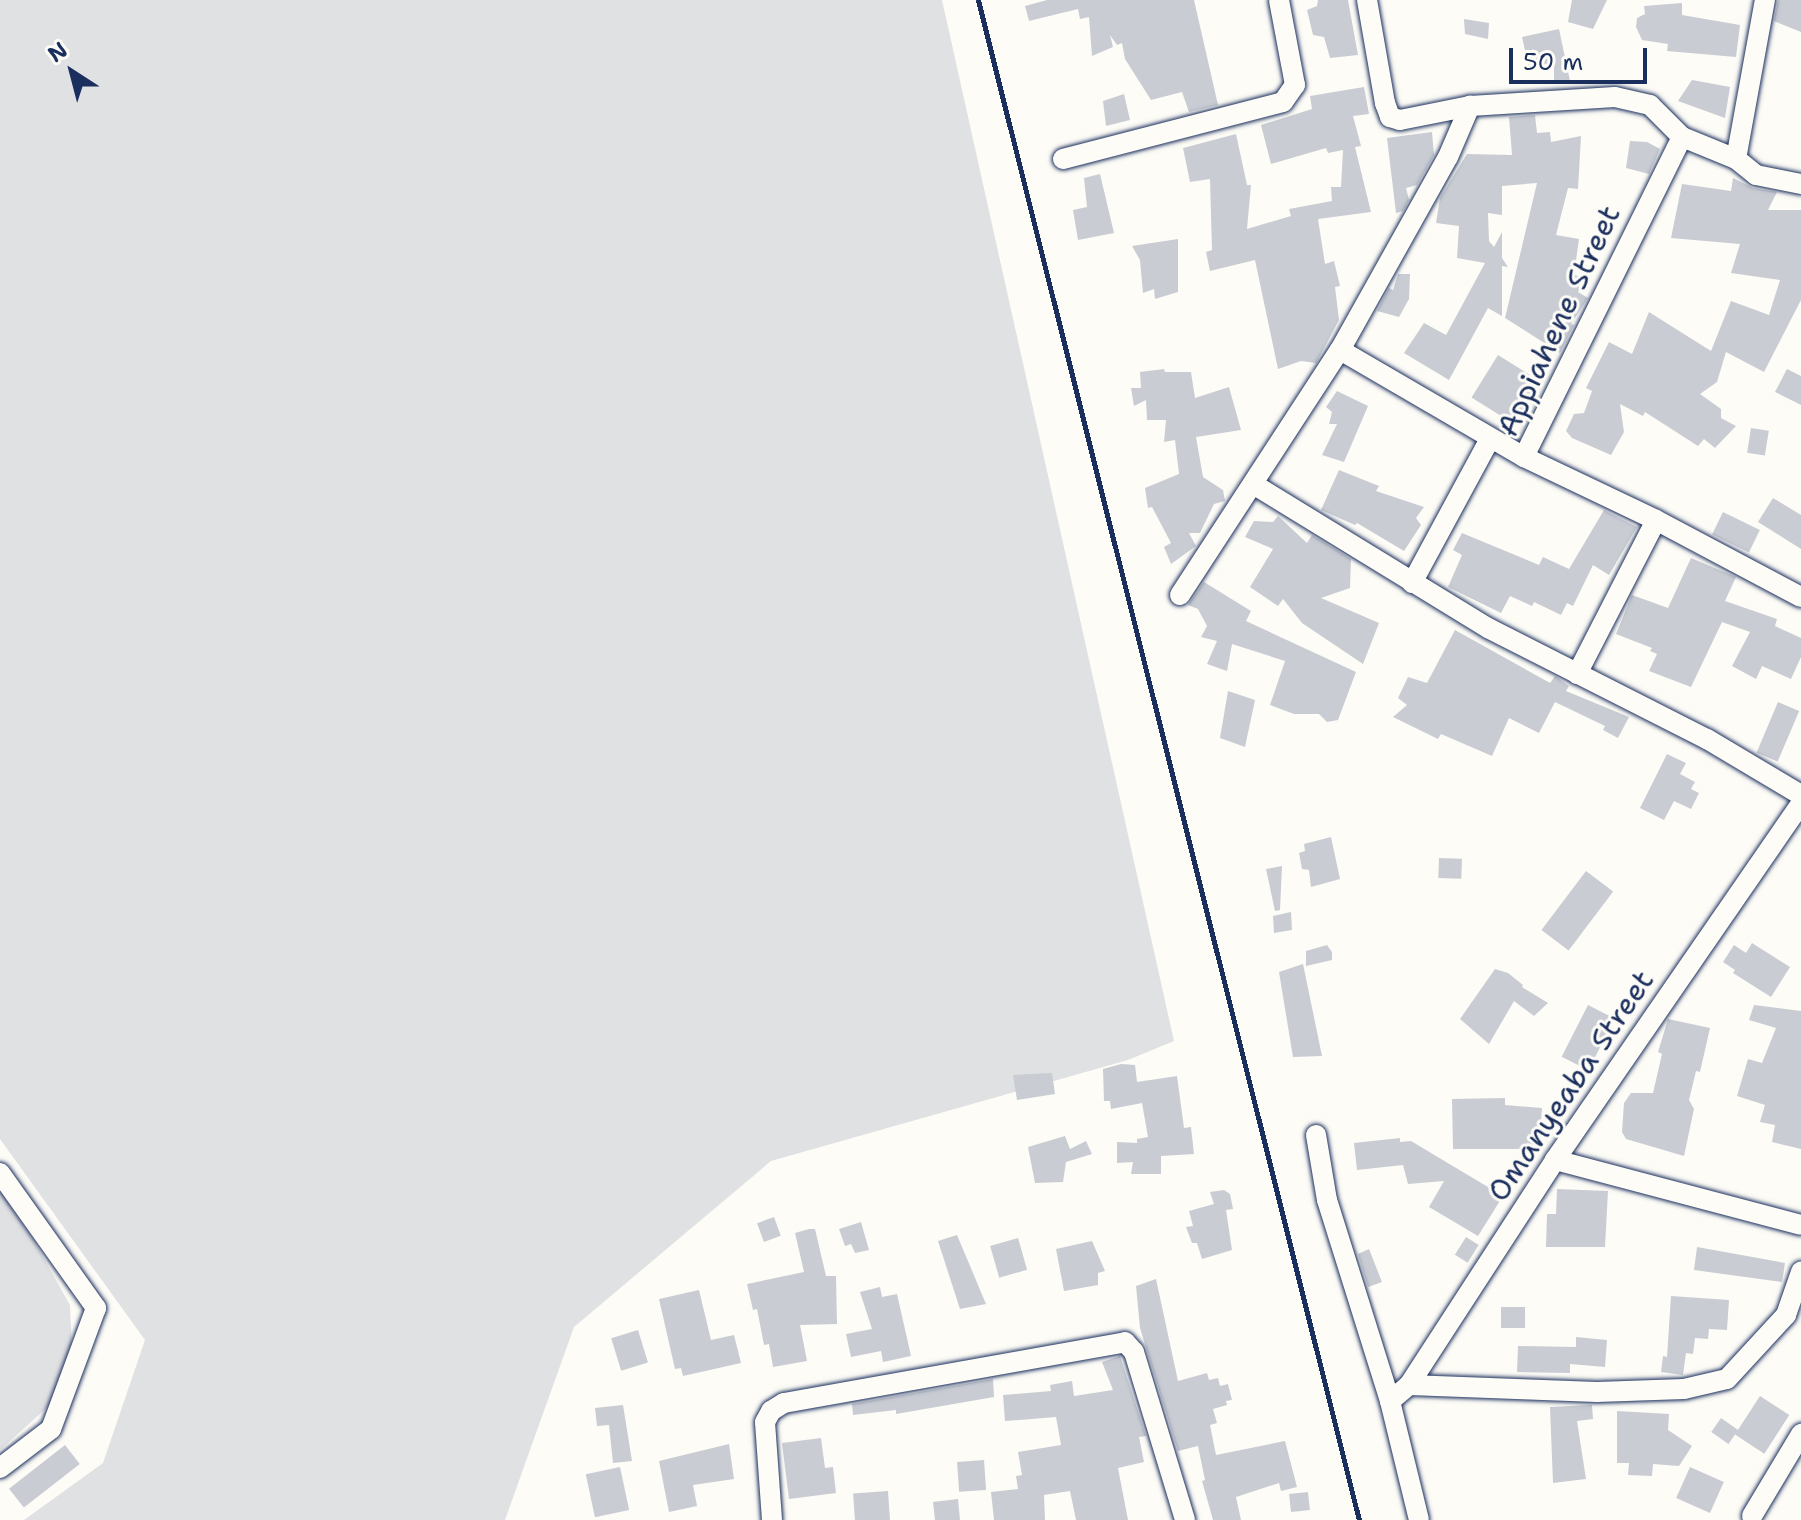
<!DOCTYPE html>
<style>
body{margin:0}
#map{position:relative;width:1801px;height:1520px;overflow:hidden;background:#fdfcf7;font-family:"Shantell Sans",sans-serif}
div>[style]{position:absolute}
[style*='--x']{left:calc(var(--x)*1px);top:calc(var(--y)*1px);width:calc(var(--w)*1px);rotate:calc(var(--a)*1deg)}
.green>*{inset:0;background:#e0e1e3}
.building>*{inset:0;background:#c9ccd3;transform-origin:0 0}
.roads{filter:drop-shadow(0 0 2px #1b2f5e) drop-shadow(0 0 2px #1b2f5e)}
.street>*{height:20px;margin:-10px;padding:0 10px;transform-origin:10px;border-radius:10px;background:#fdfcf7}
.rail>*{height:5px;margin:-2.5px;padding:0 2.5px;transform-origin:2.5px;border-radius:2.5px;background:#1b2f5e}
span{translate:-50% -50%;white-space:nowrap;text-align:center;line-height:1.15;-webkit-text-stroke:6px #fdfcf7;paint-order:stroke}
.street-label{font-size:30px;color:#1b2f5e}
.north{position:absolute;left:32px;top:32px;width:80px;height:80px;-webkit-text-stroke:6px #fdfcf7;paint-order:stroke;rotate:324deg;font-size:22px;font-weight:700;line-height:32px;text-align:center;color:#1b2f5e}
.north::after{content:'';display:block;margin:auto;width:28px;height:36px;background:#1b2f5e;clip-path:polygon(50% 0,100% 100%,50% 72%,0 100%)}
.scale{position:absolute;left:1509px;top:48px;width:138px;height:36px;box-sizing:border-box;border:4px solid #1b2f5e;border-top:0;padding-left:10px;font-size:24px;line-height:28px;white-space:nowrap;color:#1b2f5e;-webkit-text-stroke:6px #fdfcf7;paint-order:stroke}
</style>
<div id="map">
<div class="green">
<i style="clip-path:polygon(0 0,942px 0,1174px 1041px,1128px 1060px,771px 1161px,574px 1327px,505px 1520px,24px 1520px,103px 1463px,145px 1340px,0 1139px)"></i>
<i style="clip-path:polygon(0 1191px,33px 1239px,70px 1305px,72px 1349px,52px 1403px,0 1450px)"></i>
</div>
<div class="building">
<i style="clip-path:polygon(1047px 0,1194px 0,1218px 105px,1189px 112px,1182px 92px,1151px 100px,1125px 59px,1122px 43px,1117px 45px,1110px 35px,1113px 47px,1092px 56px,1089px 17px,1080px 19px,1078px 9px,1029px 21px,1025px 6px)"></i>
<i style="clip-path:polygon(1318px 0,1348px 0,1358px 55px,1330px 58px,1324px 37px,1313px 35px,1307px 10px,1317px 6px)"></i>
<i style="clip-path:polygon(1572px 0,1607px 0,1593px 29px,1568px 22px)"></i>
<i style="clip-path:polygon(1778px 0,1801px 0,1801px 32px,1774px 21px)"></i>
<i style="clip-path:polygon(1682px 3px,1682px 15px,1740px 25px,1736px 57px,1667px 51px,1668px 44px,1642px 40px,1636px 27px,1637px 18px,1645px 14px,1644px 6px)"></i>
<i style="clip-path:polygon(1464px 19px,1489px 23px,1488px 39px,1465px 34px)"></i>
<i style="clip-path:polygon(1559px 29px,1570px 81px,1554px 82px,1554px 62px,1529px 68px,1522px 37px)"></i>
<i style="clip-path:polygon(1692px 80px,1730px 87px,1725px 118px,1678px 101px)"></i>
<i style="clip-path:polygon(1364px 87px,1369px 114px,1353px 116px,1361px 146px,1355px 147px,1371px 212px,1318px 219px,1325px 264px,1334px 261px,1340px 286px,1335px 287px,1339px 320px,1316px 363px,1301px 361px,1278px 369px,1255px 260px,1210px 271px,1206px 252px,1212px 250px,1210px 179px,1190px 182px,1183px 148px,1236px 134px,1247px 185px,1251px 185px,1247px 229px,1291px 216px,1289px 209px,1332px 201px,1331px 187px,1341px 187px,1343px 150px,1328px 153px,1326px 148px,1271px 164px,1261px 125px,1312px 109px,1310px 96px)"></i>
<i style="clip-path:polygon(1124px 94px,1130px 120px,1106px 126px,1103px 101px)"></i>
<i style="clip-path:polygon(1535px 115px,1537px 133px,1550px 132px,1551px 142px,1581px 136px,1578px 189px,1568px 188px,1556px 235px,1579px 239px,1574px 275px,1587px 278px,1578px 292px,1588px 298px,1571px 324px,1574px 325px,1560px 353px,1505px 318px,1537px 183px,1502px 186px,1502px 215px,1488px 213px,1489px 241px,1494px 247px,1502px 232px,1502px 258px,1508px 267px,1502px 266px,1502px 316px,1488px 308px,1449px 380px,1404px 353px,1424px 323px,1446px 335px,1485px 263px,1457px 258px,1459px 226px,1436px 223px,1440px 198px,1467px 154px,1512px 155px,1509px 117px)"></i>
<i style="clip-path:polygon(1432px 132px,1434px 155px,1417px 185px,1406px 188px,1409px 200px,1403px 211px,1396px 213px,1387px 138px)"></i>
<i style="clip-path:polygon(1630px 141px,1647px 142px,1660px 149px,1649px 174px,1626px 168px)"></i>
<i style="clip-path:polygon(1100px 174px,1114px 233px,1078px 240px,1073px 210px,1087px 207px,1084px 178px)"></i>
<i style="clip-path:polygon(1733px 178px,1753px 188px,1777px 192px,1768px 210px,1801px 210px,1801px 300px,1764px 372px,1726px 352px,1717px 382px,1700px 394px,1721px 409px,1721px 418px,1736px 426px,1715px 448px,1704px 439px,1698px 446px,1645px 412px,1643px 416px,1620px 404px,1624px 432px,1611px 455px,1572px 438px,1566px 431px,1574px 414px,1584px 413px,1592px 391px,1586px 388px,1609px 342px,1632px 354px,1649px 312px,1711px 351px,1731px 301px,1769px 315px,1780px 280px,1731px 273px,1740px 244px,1671px 238px,1682px 184px,1731px 191px)"></i>
<i style="clip-path:polygon(1178px 239px,1178px 292px,1155px 299px,1154px 289px,1143px 293px,1140px 260px,1132px 246px)"></i>
<i style="clip-path:polygon(1398px 274px,1410px 274px,1409px 299px,1399px 317px,1377px 311px,1389px 288px,1393px 290px)"></i>
<i style="left:1498px;top:355px;width:52px;height:50px;rotate:32deg"></i>
<i style="clip-path:polygon(1164px 369px,1165px 372px,1191px 372px,1195px 398px,1229px 387px,1241px 430px,1196px 437px,1203px 477px,1223px 490px,1225px 501px,1214px 504px,1200px 533px,1189px 533px,1196px 546px,1171px 564px,1164px 547px,1171px 543px,1152px 507px,1148px 508px,1145px 488px,1179px 474px,1175px 440px,1164px 442px,1166px 420px,1147px 420px,1146px 400px,1134px 406px,1131px 388px,1141px 388px,1140px 372px)"></i>
<i style="clip-path:polygon(1787px 369px,1801px 376px,1801px 405px,1775px 392px)"></i>
<i style="clip-path:polygon(1337px 391px,1368px 406px,1344px 462px,1322px 455px,1337px 424px,1329px 424px,1332px 412px,1326px 407px)"></i>
<i style="left:1751px;top:428px;width:18px;height:25px;rotate:9deg"></i>
<i style="clip-path:polygon(1339px 470px,1379px 486px,1376px 491px,1424px 507px,1416px 518px,1421px 525px,1404px 551px,1357px 523px,1355px 525px,1321px 510px)"></i>
<i style="clip-path:polygon(1773px 498px,1801px 515px,1801px 549px,1758px 522px)"></i>
<i style="clip-path:polygon(1604px 510px,1637px 527px,1609px 575px,1593px 565px,1573px 606px,1567px 603px,1561px 615px,1534px 602px,1532px 606px,1510px 596px,1501px 613px,1448px 587px,1462px 555px,1453px 550px,1462px 533px,1539px 565px,1543px 557px,1569px 569px)"></i>
<i style="left:1723px;top:512px;width:41px;height:25px;rotate:26deg"></i>
<i style="clip-path:polygon(1278px 516px,1307px 543px,1312px 535px,1351px 559px,1350px 588px,1321px 598px,1379px 623px,1363px 664px,1302px 623px,1283px 599px,1278px 606px,1250px 587px,1273px 549px,1245px 537px,1254px 521px,1273px 522px)"></i>
<i style="clip-path:polygon(1691px 558px,1736px 577px,1725px 601px,1777px 619px,1775px 626px,1801px 638px,1801px 657px,1791px 679px,1762px 666px,1756px 679px,1732px 666px,1750px 632px,1722px 622px,1691px 687px,1649px 671px,1657px 654px,1650px 651px,1652px 648px,1616px 634px,1632px 595px,1668px 608px)"></i>
<i style="clip-path:polygon(1204px 582px,1251px 611px,1246px 621px,1356px 672px,1338px 720px,1327px 722px,1319px 714px,1294px 714px,1270px 705px,1285px 661px,1232px 644px,1227px 671px,1207px 664px,1217px 641px,1201px 637px,1207px 626px,1198px 609px,1188px 605px)"></i>
<i style="clip-path:polygon(1455px 630px,1550px 683px,1555px 676px,1569px 686px,1566px 691px,1629px 717px,1618px 738px,1603px 730px,1605px 726px,1555px 702px,1539px 733px,1509px 718px,1492px 756px,1441px 734px,1438px 739px,1393px 717px,1407px 705px,1398px 698px,1408px 677px,1427px 683px)"></i>
<i style="clip-path:polygon(1228px 691px,1255px 700px,1245px 747px,1220px 738px)"></i>
<i style="left:1778px;top:702px;width:23px;height:55px;rotate:23deg"></i>
<i style="clip-path:polygon(1667px 754px,1686px 763px,1680px 774px,1695px 782px,1691px 789px,1699px 793px,1691px 809px,1674px 801px,1664px 820px,1640px 808px)"></i>
<i style="clip-path:polygon(1331px 837px,1340px 879px,1311px 887px,1309px 870px,1302px 869px,1299px 853px,1305px 851px,1304px 844px)"></i>
<i style="left:1439px;top:858px;width:23px;height:20px;rotate:2deg"></i>
<i style="clip-path:polygon(1282px 866px,1280px 910px,1275px 911px,1266px 869px)"></i>
<i style="left:1586px;top:871px;width:34px;height:74px;rotate:37deg"></i>
<i style="clip-path:polygon(1291px 912px,1292px 930px,1274px 933px,1273px 916px)"></i>
<i style="clip-path:polygon(1752px 943px,1790px 967px,1771px 997px,1733px 973px,1735px 970px,1723px 962px,1734px 945px,1746px 953px)"></i>
<i style="clip-path:polygon(1327px 945px,1332px 952px,1332px 960px,1306px 966px,1306px 951px)"></i>
<i style="clip-path:polygon(1303px 964px,1322px 1056px,1293px 1057px,1279px 972px)"></i>
<i style="clip-path:polygon(1495px 969px,1508px 973px,1523px 985px,1522px 987px,1548px 1003px,1534px 1016px,1514px 1001px,1489px 1044px,1460px 1019px)"></i>
<i style="left:1588px;top:1005px;width:30px;height:58px;rotate:27deg"></i>
<i style="clip-path:polygon(1754px 1005px,1801px 1011px,1801px 1149px,1772px 1142px,1775px 1125px,1760px 1122px,1765px 1105px,1737px 1096px,1748px 1059px,1762px 1063px,1776px 1028px,1749px 1020px)"></i>
<i style="clip-path:polygon(1668px 1019px,1710px 1028px,1700px 1072px,1696px 1071px,1689px 1100px,1694px 1109px,1684px 1156px,1626px 1139px,1622px 1132px,1624px 1103px,1631px 1093px,1653px 1093px,1662px 1054px,1658px 1052px)"></i>
<i style="clip-path:polygon(1121px 1064px,1135px 1065px,1137px 1082px,1177px 1076px,1184px 1128px,1191px 1127px,1194px 1154px,1161px 1156px,1161px 1174px,1131px 1174px,1133px 1162px,1117px 1163px,1117px 1142px,1137px 1143px,1137px 1139px,1148px 1137px,1142px 1103px,1111px 1109px,1110px 1101px,1104px 1101px,1103px 1069px)"></i>
<i style="clip-path:polygon(1052px 1073px,1055px 1094px,1017px 1100px,1013px 1075px)"></i>
<i style="clip-path:polygon(1505px 1098px,1505px 1105px,1542px 1108px,1539px 1149px,1453px 1149px,1452px 1099px)"></i>
<i style="clip-path:polygon(1065px 1136px,1070px 1149px,1086px 1141px,1092px 1154px,1066px 1162px,1063px 1182px,1035px 1183px,1028px 1147px)"></i>
<i style="clip-path:polygon(1400px 1138px,1400px 1142px,1411px 1141px,1503px 1196px,1478px 1236px,1429px 1207px,1444px 1181px,1408px 1184px,1403px 1165px,1357px 1170px,1354px 1143px)"></i>
<i style="clip-path:polygon(1557px 1189px,1608px 1191px,1605px 1247px,1546px 1247px,1547px 1214px,1556px 1214px)"></i>
<i style="clip-path:polygon(1224px 1190px,1230px 1194px,1233px 1209px,1226px 1210px,1232px 1250px,1202px 1259px,1197px 1243px,1192px 1243px,1186px 1227px,1193px 1226px,1189px 1211px,1214px 1204px,1210px 1192px)"></i>
<i style="left:774px;top:1217px;width:20px;height:18px;rotate:70deg"></i>
<i style="clip-path:polygon(861px 1222px,869px 1250px,855px 1253px,851px 1244px,845px 1246px,839px 1229px)"></i>
<i style="clip-path:polygon(809px 1229px,815px 1229px,826px 1276px,836px 1276px,837px 1324px,800px 1325px,807px 1361px,773px 1367px,769px 1344px,764px 1345px,757px 1309px,753px 1310px,747px 1284px,804px 1272px,795px 1233px)"></i>
<i style="clip-path:polygon(957px 1235px,986px 1304px,960px 1309px,938px 1241px)"></i>
<i style="left:1466px;top:1237px;width:15px;height:21px;rotate:32deg"></i>
<i style="left:1018px;top:1238px;width:33px;height:29px;rotate:74deg"></i>
<i style="clip-path:polygon(1092px 1241px,1105px 1271px,1098px 1273px,1098px 1285px,1064px 1291px,1056px 1249px)"></i>
<i style="clip-path:polygon(1697px 1247px,1785px 1263px,1782px 1282px,1694px 1270px)"></i>
<i style="clip-path:polygon(1369px 1249px,1382px 1282px,1368px 1287px,1358px 1254px)"></i>
<i style="clip-path:polygon(1156px 1279px,1178px 1381px,1207px 1373px,1209px 1380px,1218px 1378px,1220px 1386px,1228px 1384px,1232px 1400px,1226px 1401px,1227px 1405px,1213px 1409px,1217px 1423px,1210px 1425px,1216px 1455px,1285px 1441px,1297px 1487px,1281px 1491px,1279px 1483px,1236px 1497px,1241px 1520px,1213px 1520px,1202px 1481px,1205px 1480px,1198px 1446px,1178px 1451px,1140px 1328px,1136px 1286px)"></i>
<i style="clip-path:polygon(880px 1287px,882px 1297px,897px 1294px,911px 1356px,883px 1362px,881px 1351px,851px 1357px,846px 1334px,872px 1329px,860px 1292px)"></i>
<i style="clip-path:polygon(699px 1290px,711px 1340px,734px 1335px,741px 1363px,683px 1376px,681px 1368px,675px 1369px,659px 1299px)"></i>
<i style="clip-path:polygon(1671px 1296px,1729px 1300px,1727px 1330px,1709px 1329px,1708px 1339px,1695px 1338px,1693px 1354px,1686px 1353px,1683px 1375px,1661px 1372px,1663px 1356px,1667px 1357px)"></i>
<i style="left:1501px;top:1307px;width:24px;height:21px"></i>
<i style="left:638px;top:1330px;width:34px;height:28px;rotate:73deg"></i>
<i style="clip-path:polygon(1576px 1337px,1607px 1340px,1605px 1367px,1570px 1364px,1570px 1373px,1517px 1372px,1518px 1346px,1576px 1347px)"></i>
<i style="clip-path:polygon(1120px 1356px,1146px 1436px,1139px 1437px,1144px 1462px,1118px 1468px,1128px 1520px,1076px 1520px,1070px 1491px,1044px 1495px,1045px 1520px,994px 1520px,991px 1492px,1018px 1489px,1016px 1476px,1022px 1475px,1018px 1452px,1061px 1445px,1056px 1417px,1005px 1421px,1003px 1395px,1051px 1391px,1050px 1385px,1072px 1381px,1074px 1396px,1113px 1390px,1102px 1362px)"></i>
<i style="clip-path:polygon(993px 1379px,994px 1397px,896px 1414px,896px 1410px,853px 1415px,852px 1404px)"></i>
<i style="left:1760px;top:1396px;width:35px;height:46px;rotate:33deg"></i>
<i style="clip-path:polygon(623px 1405px,632px 1461px,613px 1463px,609px 1425px,597px 1426px,595px 1408px)"></i>
<i style="clip-path:polygon(1592px 1405px,1593px 1419px,1577px 1421px,1586px 1479px,1553px 1483px,1550px 1407px)"></i>
<i style="clip-path:polygon(1617px 1411px,1669px 1414px,1668px 1430px,1692px 1446px,1679px 1466px,1653px 1464px,1652px 1476px,1628px 1475px,1629px 1463px,1617px 1463px)"></i>
<i style="left:1721px;top:1418px;width:21px;height:17px;rotate:35deg"></i>
<i style="clip-path:polygon(821px 1438px,825px 1468px,833px 1467px,836px 1493px,789px 1499px,782px 1443px)"></i>
<i style="clip-path:polygon(729px 1444px,734px 1479px,693px 1485px,697px 1506px,669px 1512px,659px 1461px)"></i>
<i style="left:65px;top:1445px;width:24px;height:71px;rotate:52deg"></i>
<i style="left:984px;top:1460px;width:30px;height:27px;rotate:86deg"></i>
<i style="left:620px;top:1467px;width:44px;height:35px;rotate:78deg"></i>
<i style="left:1690px;top:1467px;width:37px;height:34px;rotate:24deg"></i>
<i style="left:888px;top:1491px;width:29px;height:35px;rotate:86deg"></i>
<i style="left:1308px;top:1492px;width:18px;height:19px;rotate:84deg"></i>
<i style="clip-path:polygon(958px 1499px,960px 1520px,935px 1520px,933px 1502px)"></i>
</div>
<div class="roads">
<div class="street">
<i style="--x:1367;--y:0;--w:105;--a:80.1"></i>
<i style="--x:1385;--y:103;--w:15;--a:70"></i>
<i style="--x:1390;--y:117;--w:10;--a:17"></i>
<i style="--x:1400;--y:120;--w:71;--a:-11.3"></i>
<i style="--x:1063;--y:159;--w:227;--a:-14.5"></i>
<i style="--x:1283;--y:102;--w:21;--a:-55"></i>
<i style="--x:1295;--y:85;--w:86;--a:-100.7"></i>
<i style="--x:1736;--y:159;--w:162;--a:-79.7"></i>
<i style="--x:1801;--y:184;--w:46;--a:-168.7"></i>
<i style="--x:1756;--y:175;--w:26;--a:-141"></i>
<i style="--x:1736;--y:159;--w:58;--a:-157.8"></i>
<i style="--x:1682;--y:137;--w:357;--a:116.3"></i>
<i style="--x:1524;--y:457;--w:146;--a:25.5"></i>
<i style="--x:1656;--y:520;--w:164;--a:28"></i>
<i style="--x:1340;--y:350;--w:213;--a:30.2"></i>
<i style="--x:1253;--y:484;--w:276;--a:31.5"></i>
<i style="--x:1488;--y:628;--w:246;--a:26.9"></i>
<i style="--x:1707;--y:739;--w:109;--a:30.8"></i>
<i style="--x:1412;--y:583;--w:164;--a:-61.6"></i>
<i style="--x:1180;--y:595;--w:293;--a:-56.9"></i>
<i style="--x:1340;--y:350;--w:221;--a:-60.8"></i>
<i style="--x:1448;--y:157;--w:56;--a:-66.7"></i>
<i style="--x:1470;--y:106;--w:145;--a:-3.6"></i>
<i style="--x:1615;--y:97;--w:36;--a:13"></i>
<i style="--x:1650;--y:105;--w:45;--a:45"></i>
<i style="--x:1577;--y:674;--w:173;--a:-62.8"></i>
<i style="--x:1316;--y:1135;--w:66;--a:80.4"></i>
<i style="--x:1327;--y:1200;--w:211;--a:72.6"></i>
<i style="--x:1390;--y:1401;--w:122;--a:76.3"></i>
<i style="--x:1555;--y:1160;--w:254;--a:14.8"></i>
<i style="--x:0;--y:1173;--w:166;--a:54.6"></i>
<i style="--x:96;--y:1308;--w:129;--a:110.4"></i>
<i style="--x:51;--y:1429;--w:64;--a:142.6"></i>
<i style="--x:1409;--y:1385;--w:188;--a:2.1"></i>
<i style="--x:1597;--y:1392;--w:87;--a:-2"></i>
<i style="--x:1684;--y:1389;--w:44;--a:-13.1"></i>
<i style="--x:1727;--y:1379;--w:87;--a:-47.3"></i>
<i style="--x:1786;--y:1315;--w:46;--a:-70.8"></i>
<i style="--x:1390;--y:1401;--w:25;--a:-40"></i>
<i style="--x:1409;--y:1385;--w:268;--a:-57"></i>
<i style="--x:1555;--y:1160;--w:433;--a:-55.4"></i>
<i style="--x:1752;--y:1516;--w:96;--a:-59.1"></i>
<i style="--x:772;--y:1520;--w:98;--a:-94.1"></i>
<i style="--x:765;--y:1422;--w:13;--a:-61"></i>
<i style="--x:771;--y:1411;--w:15;--a:-32"></i>
<i style="--x:784;--y:1403;--w:346;--a:-10.1"></i>
<i style="--x:1125;--y:1342;--w:13;--a:48"></i>
<i style="--x:1134;--y:1352;--w:176;--a:73.1"></i>
</div>
</div>
<div class="rail">
<i style="--x:978;--y:0;--w:1567;--a:75.93"></i>
</div>
<div class="street-label">
<span style="left:1559px;top:321px;rotate:-65deg">Appiahene Street</span>
<span style="left:1571px;top:1086px;rotate:-56deg">Omanyeaba Street</span>
</div>
<div class="north">N</div>
<div class="scale">50 m</div>
</div>
